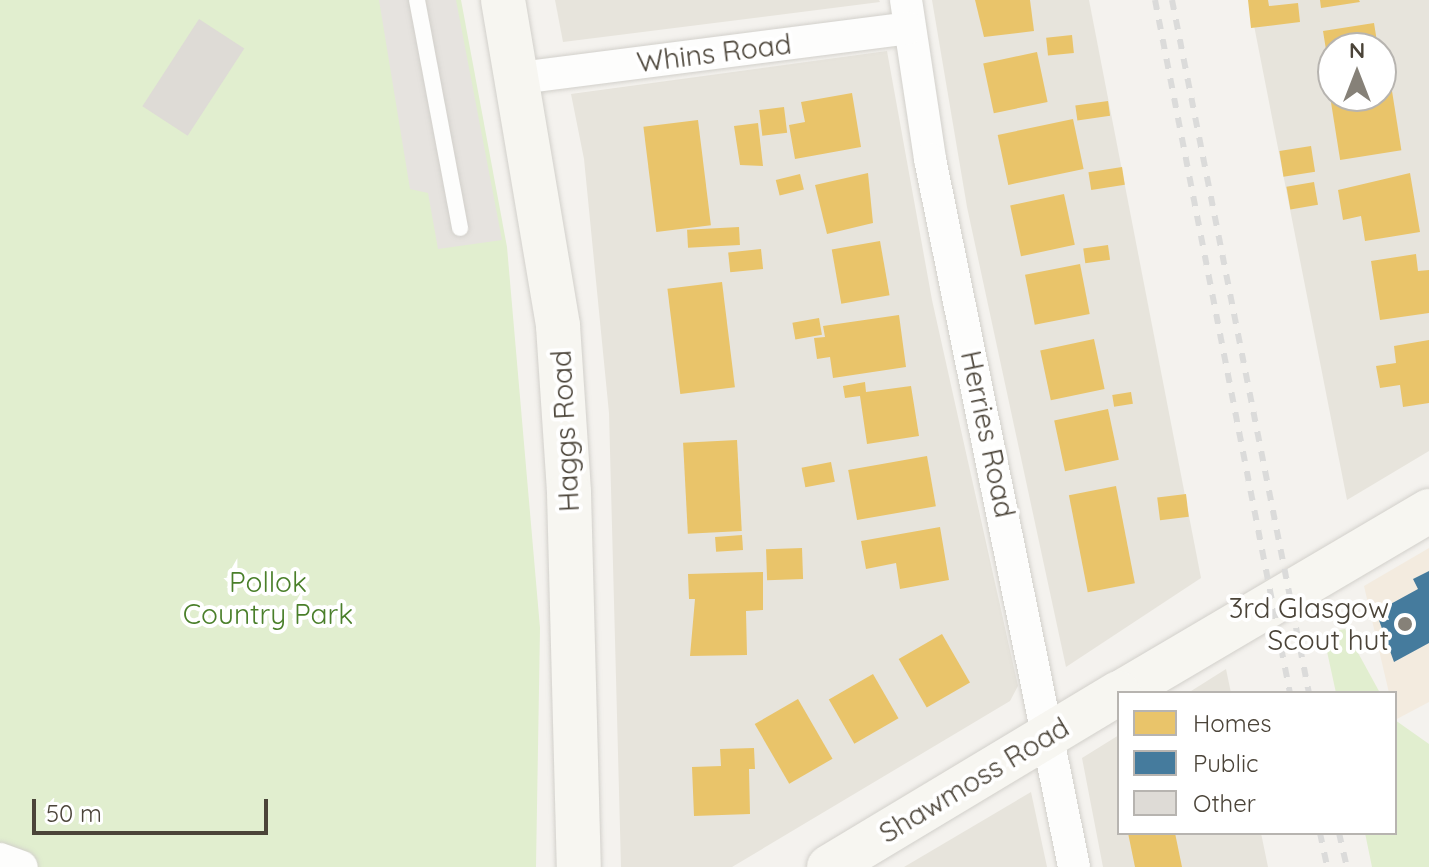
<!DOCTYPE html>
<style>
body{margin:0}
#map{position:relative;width:1429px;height:867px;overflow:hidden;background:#f4f2ee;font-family:Quicksand,sans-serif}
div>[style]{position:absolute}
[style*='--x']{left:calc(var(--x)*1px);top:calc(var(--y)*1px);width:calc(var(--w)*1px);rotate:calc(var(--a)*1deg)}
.residential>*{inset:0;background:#e7e4dc}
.commercial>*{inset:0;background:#f3ebdf}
.green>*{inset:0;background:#e1eecf}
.parking>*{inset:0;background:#e6e3df}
.homes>*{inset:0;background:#e9c46a;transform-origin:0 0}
.public>*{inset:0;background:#457b9d}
.building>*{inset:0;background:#dedbd6;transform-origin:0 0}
.roads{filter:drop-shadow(0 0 2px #d2d0cb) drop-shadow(0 0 2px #d2d0cb)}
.lane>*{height:16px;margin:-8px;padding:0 8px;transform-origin:8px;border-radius:8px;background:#fdfdfc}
.street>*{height:32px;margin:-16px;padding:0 16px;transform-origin:16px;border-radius:16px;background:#fdfdfc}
.secondary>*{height:44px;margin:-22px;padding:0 22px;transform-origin:22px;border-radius:22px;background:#f7f6f1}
.rail>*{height:6px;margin-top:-3px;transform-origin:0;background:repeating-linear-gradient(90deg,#dbdbda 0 10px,transparent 0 20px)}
.dots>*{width:22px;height:22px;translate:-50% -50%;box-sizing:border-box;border:4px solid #fff;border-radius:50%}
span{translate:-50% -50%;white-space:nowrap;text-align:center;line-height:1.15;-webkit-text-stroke:8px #fff;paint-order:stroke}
.street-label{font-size:28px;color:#4b4439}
.park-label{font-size:28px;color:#4a7f2a}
.poi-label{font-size:28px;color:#4b4439}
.right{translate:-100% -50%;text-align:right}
.legend{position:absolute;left:1117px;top:691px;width:280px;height:144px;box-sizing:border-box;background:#fff;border:2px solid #b7b4b0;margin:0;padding:10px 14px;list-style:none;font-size:24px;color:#4b4439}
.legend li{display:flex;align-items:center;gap:16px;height:40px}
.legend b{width:40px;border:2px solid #b7b4b0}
.north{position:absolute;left:1317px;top:32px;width:80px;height:80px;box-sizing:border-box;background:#fff;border:2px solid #b7b4b0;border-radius:50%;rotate:0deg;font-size:22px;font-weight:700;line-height:32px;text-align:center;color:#4b4439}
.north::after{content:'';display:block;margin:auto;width:28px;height:36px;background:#868178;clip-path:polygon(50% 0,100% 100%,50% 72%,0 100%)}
.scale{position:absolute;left:32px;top:799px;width:236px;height:36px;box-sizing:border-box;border:4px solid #4b4439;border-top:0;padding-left:10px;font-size:24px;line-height:28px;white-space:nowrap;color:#4b4439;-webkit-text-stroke:6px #fff;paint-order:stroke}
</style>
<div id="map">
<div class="residential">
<i style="clip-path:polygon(555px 0,879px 0,880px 2px,563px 42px)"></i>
<i style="clip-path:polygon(932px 0,1089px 0,1201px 578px,1066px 667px,967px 207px)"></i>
<i style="clip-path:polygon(evenodd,1249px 0,1429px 0,1429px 451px,1347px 500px,1249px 0,1333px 48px,1381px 48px,1381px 96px,1333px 96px,1333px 48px)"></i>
<i style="clip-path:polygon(887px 51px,932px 300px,1018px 686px,1010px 701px,732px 867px,621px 867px,609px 413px,584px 159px,571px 94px)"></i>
<i style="clip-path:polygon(1226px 669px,1231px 693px,1188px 693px)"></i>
<i style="clip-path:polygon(1119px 735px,1119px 833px,1261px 833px,1268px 867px,1103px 867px,1082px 758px)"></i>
<i style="clip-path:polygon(1031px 792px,1047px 867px,904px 867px)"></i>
</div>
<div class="commercial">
<i style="clip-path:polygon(1429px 548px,1429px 702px,1395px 720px,1395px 693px,1389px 693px,1364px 586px)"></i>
</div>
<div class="green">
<i style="clip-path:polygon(0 0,461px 0,507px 247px,540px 628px,536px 867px,0 867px)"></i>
<i style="clip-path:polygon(1345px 629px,1380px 693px,1336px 693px,1323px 633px)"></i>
<i style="clip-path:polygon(1395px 720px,1429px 744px,1429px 867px,1372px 867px,1365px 833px,1395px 833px)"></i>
</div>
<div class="parking">
<i style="clip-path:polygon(379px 0,456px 0,502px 240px,438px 249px,428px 193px,410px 189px)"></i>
</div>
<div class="homes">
<i style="clip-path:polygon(975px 0,1030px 0,1034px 31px,984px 37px)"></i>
<i style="clip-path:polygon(1248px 0,1268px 0,1269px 6px,1298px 3px,1300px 22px,1251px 28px)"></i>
<i style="clip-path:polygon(1320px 0,1359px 0,1360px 2px,1321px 8px)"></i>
<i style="clip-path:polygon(1374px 23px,1378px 48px,1333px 48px,1331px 81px,1323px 31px)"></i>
<i style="left:1072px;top:35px;width:18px;height:26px;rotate:84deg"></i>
<i style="left:1037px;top:52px;width:51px;height:55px;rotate:78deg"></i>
<i style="left:1392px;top:91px;width:60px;height:62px;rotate:81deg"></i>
<i style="clip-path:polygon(852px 93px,861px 147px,795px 159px,789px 125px,805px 122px,801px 102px)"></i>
<i style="left:1108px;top:101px;width:15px;height:33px;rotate:82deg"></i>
<i style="left:784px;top:107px;width:26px;height:25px;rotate:83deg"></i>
<i style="left:1073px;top:119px;width:51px;height:77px;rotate:78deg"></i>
<i style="left:698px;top:120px;width:106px;height:55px;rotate:83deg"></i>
<i style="clip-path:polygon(758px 123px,763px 166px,740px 165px,734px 126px)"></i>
<i style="left:1311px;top:146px;width:26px;height:32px;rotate:81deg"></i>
<i style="left:1122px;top:167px;width:18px;height:34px;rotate:81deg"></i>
<i style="clip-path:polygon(868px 173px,873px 223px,827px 234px,815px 185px)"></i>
<i style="clip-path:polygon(1410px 173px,1420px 232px,1365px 241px,1361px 216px,1343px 220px,1338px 190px)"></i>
<i style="left:800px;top:174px;width:16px;height:25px;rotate:76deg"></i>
<i style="left:1314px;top:182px;width:23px;height:28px;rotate:80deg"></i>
<i style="left:1064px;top:194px;width:52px;height:55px;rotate:78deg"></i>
<i style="left:739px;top:227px;width:18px;height:52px;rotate:87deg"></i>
<i style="left:880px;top:241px;width:55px;height:49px;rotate:80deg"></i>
<i style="left:1108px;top:245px;width:15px;height:25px;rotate:82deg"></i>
<i style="left:761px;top:249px;width:20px;height:33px;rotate:84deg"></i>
<i style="clip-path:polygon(1416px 254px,1418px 271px,1429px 270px,1429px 313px,1380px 320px,1371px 261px)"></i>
<i style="left:1080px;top:264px;width:51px;height:56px;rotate:79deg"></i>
<i style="left:722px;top:282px;width:106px;height:55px;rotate:83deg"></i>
<i style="clip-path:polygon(899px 315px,906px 367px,833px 378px,830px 357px,817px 359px,814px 338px,825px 337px,823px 326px)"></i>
<i style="left:819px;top:318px;width:17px;height:27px;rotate:80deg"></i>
<i style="left:1094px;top:339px;width:51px;height:55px;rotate:78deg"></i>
<i style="clip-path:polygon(1429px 340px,1429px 403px,1403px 407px,1400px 385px,1380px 388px,1376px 366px,1396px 363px,1394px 346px)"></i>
<i style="clip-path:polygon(865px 382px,866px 392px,911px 386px,919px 436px,867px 444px,860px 396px,845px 398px,843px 386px)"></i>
<i style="left:1131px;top:392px;width:12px;height:19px;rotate:81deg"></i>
<i style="left:1108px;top:409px;width:52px;height:55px;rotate:78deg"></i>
<i style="left:737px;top:440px;width:91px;height:54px;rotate:87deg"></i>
<i style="left:927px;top:456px;width:51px;height:80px;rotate:80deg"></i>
<i style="left:831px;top:462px;width:20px;height:30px;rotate:79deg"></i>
<i style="left:1116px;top:486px;width:99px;height:48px;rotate:79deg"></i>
<i style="left:1186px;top:494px;width:23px;height:29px;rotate:83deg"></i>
<i style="clip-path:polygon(940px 527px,949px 580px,900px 589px,896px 563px,866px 569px,861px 541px)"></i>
<i style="left:742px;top:535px;width:15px;height:27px;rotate:86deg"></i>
<i style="left:802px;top:548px;width:31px;height:36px;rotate:88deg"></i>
<i style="clip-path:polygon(763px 572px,763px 610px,746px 611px,747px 655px,690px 656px,695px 599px,689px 599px,688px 574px)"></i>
<i style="left:942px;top:634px;width:56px;height:50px;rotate:60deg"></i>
<i style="left:873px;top:674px;width:51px;height:51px;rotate:60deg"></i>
<i style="left:798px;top:699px;width:69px;height:50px;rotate:60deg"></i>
<i style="clip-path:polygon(754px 748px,755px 769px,749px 769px,750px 814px,694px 816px,692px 767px,721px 766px,720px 749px)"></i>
<i style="clip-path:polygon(1128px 833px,1175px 833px,1182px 867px,1135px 867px)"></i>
</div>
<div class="public">
<i style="clip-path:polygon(1429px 571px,1429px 643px,1394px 662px,1376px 612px,1418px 589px,1413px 579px)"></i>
</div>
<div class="building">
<i style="left:199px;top:19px;width:54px;height:104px;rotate:33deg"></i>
</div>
<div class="roads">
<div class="lane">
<i style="--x:417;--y:0;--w:232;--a:79.3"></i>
</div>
<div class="street">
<i style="--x:906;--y:0;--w:161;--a:81.4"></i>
<i style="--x:930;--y:159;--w:722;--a:78.5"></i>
<i style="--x:519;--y:78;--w:393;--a:-7.3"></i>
<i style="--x:0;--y:859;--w:23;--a:20"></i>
</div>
<div class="secondary">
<i style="--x:503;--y:0;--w:331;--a:80.4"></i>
<i style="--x:558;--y:326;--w:167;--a:86.2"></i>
<i style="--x:569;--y:493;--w:374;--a:88.5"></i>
<i style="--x:1120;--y:693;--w:359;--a:-30.5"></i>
<i style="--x:829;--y:867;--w:338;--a:-31"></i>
</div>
</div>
<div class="rail">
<i style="--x:1155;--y:0;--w:706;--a:78.98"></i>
<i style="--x:1172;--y:0;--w:706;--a:78.82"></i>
<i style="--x:1320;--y:833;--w:35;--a:78"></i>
<i style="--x:1339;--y:833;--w:35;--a:77"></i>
</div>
<div class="dots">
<i style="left:1405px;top:624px;background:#868178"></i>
</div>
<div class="street-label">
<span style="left:714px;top:53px;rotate:-7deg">Whins Road</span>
<span style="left:565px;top:431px;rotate:-93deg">Haggs Road</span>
<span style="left:988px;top:434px;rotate:78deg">Herries Road</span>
<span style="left:974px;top:780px;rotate:-31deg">Shawmoss Road</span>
</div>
<div class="park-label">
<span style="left:268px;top:598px">Pollok<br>Country Park</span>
</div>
<div class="poi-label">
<span class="right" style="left:1389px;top:624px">3rd Glasgow<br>Scout hut</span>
</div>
<ul class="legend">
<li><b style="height:22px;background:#e9c46a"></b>Homes</li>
<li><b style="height:22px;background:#457b9d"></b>Public</li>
<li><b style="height:22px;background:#dedbd6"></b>Other</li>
</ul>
<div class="north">N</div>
<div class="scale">50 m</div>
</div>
